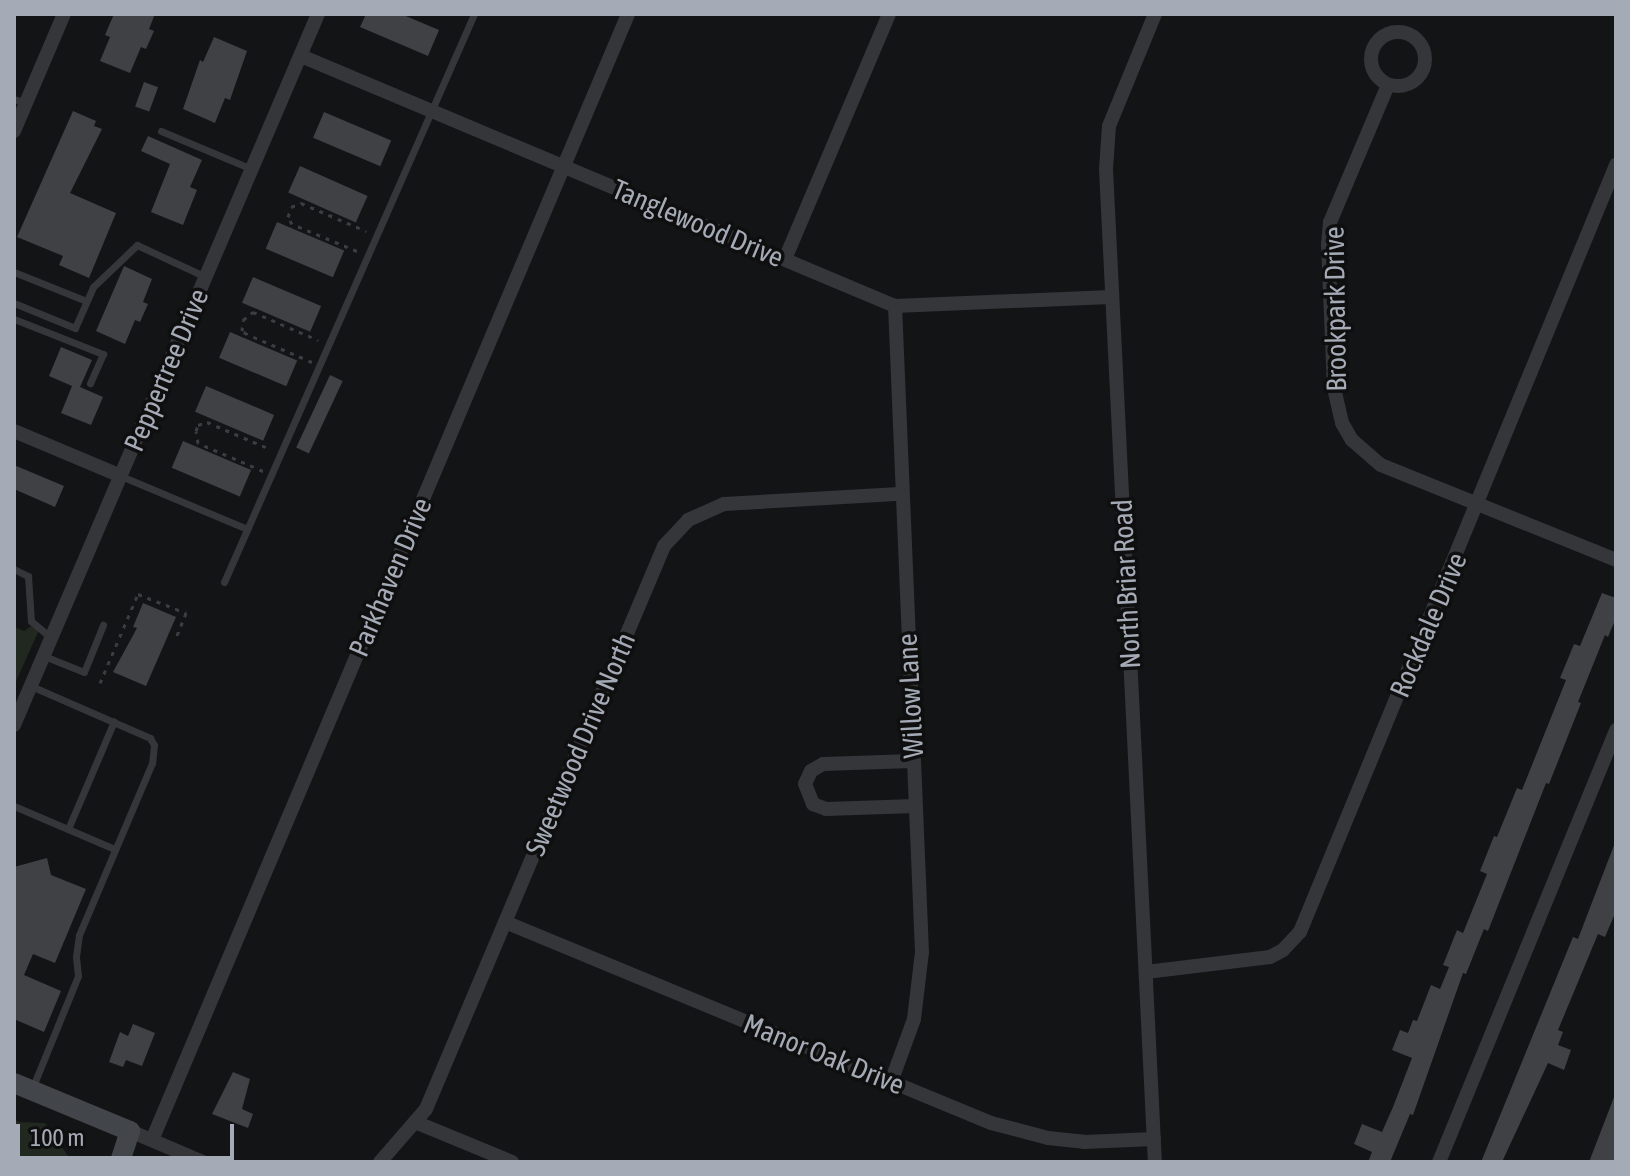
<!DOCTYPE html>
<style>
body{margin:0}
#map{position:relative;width:1630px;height:1176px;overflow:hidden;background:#131415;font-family:"Asap Condensed",sans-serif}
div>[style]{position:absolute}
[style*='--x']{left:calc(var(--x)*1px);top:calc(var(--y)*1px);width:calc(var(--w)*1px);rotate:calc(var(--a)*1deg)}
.green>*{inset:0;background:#202820}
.building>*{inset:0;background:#3f4145;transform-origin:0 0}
.path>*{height:3px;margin-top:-1.5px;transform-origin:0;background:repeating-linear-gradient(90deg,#3a3d41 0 4px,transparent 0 10px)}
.lane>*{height:7px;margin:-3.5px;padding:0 3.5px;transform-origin:3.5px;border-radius:3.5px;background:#34363a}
.street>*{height:14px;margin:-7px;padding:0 7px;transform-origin:7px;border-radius:7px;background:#34363a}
.street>.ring{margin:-7px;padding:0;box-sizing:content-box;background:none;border:14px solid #34363a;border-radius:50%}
.secondary>*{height:20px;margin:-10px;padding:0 10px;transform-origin:10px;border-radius:10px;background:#42454a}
span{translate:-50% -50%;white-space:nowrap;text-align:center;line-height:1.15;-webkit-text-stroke:7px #0f0f10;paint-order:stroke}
.street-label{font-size:28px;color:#a5abb6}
.frame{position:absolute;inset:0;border:16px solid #a5abb6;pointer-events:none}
.scale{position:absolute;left:16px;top:1124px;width:218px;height:36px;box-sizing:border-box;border:4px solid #a5abb6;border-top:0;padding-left:10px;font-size:24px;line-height:28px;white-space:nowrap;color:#a5abb6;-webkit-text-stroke:6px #0f0f10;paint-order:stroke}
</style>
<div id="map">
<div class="green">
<i style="clip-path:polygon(34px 624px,39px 630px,14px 686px,14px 627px,24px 631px)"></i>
<i style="clip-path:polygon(14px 1118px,18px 1122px,45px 1123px,68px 1156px,85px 1162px,14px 1162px)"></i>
</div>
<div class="building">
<i style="clip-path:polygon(114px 14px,155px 14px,149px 29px,154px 31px,146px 49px,141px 47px,130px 73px,100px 61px,110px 37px,105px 35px)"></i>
<i style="clip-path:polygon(366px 14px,401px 14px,439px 30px,428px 56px,360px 27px)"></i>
<i style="clip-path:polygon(214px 37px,247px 51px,230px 100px,225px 98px,215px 123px,183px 109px,200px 60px,203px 62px)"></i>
<i style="left:144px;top:82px;width:15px;height:26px;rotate:20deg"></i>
<i style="clip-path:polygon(73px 111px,96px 121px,94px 126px,102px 129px,70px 193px,116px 213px,89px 278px,59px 265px,63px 256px,17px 237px)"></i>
<i style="left:324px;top:112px;width:73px;height:28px;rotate:23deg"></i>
<i style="clip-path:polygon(148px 136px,202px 160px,190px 187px,197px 190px,183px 225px,151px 212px,170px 164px,141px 151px)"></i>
<i style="left:300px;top:166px;width:74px;height:29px;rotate:24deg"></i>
<i style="left:277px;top:222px;width:73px;height:29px;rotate:23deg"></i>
<i style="clip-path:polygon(124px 266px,152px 279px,143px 302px,148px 304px,140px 322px,135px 320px,125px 344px,96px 331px)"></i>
<i style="left:253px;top:277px;width:74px;height:28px;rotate:23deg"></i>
<i style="left:230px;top:332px;width:73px;height:28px;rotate:23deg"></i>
<i style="clip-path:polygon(61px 347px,92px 360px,80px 387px,103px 397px,91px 425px,61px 413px,72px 386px,49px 376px)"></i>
<i style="left:330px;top:375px;width:14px;height:80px;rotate:25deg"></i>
<i style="left:206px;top:386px;width:74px;height:28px;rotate:23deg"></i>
<i style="left:183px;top:441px;width:74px;height:29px;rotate:23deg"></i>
<i style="clip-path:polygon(14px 465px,64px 486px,55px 507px,14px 489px)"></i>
<i style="clip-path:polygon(1602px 593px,1616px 598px,1616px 618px,1608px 637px,1605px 635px,1578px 702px,1581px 703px,1549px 784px,1546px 783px,1488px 931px,1484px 929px,1466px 974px,1463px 973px,1413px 1115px,1410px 1114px,1390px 1162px,1368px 1162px,1372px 1152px,1354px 1144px,1362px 1124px,1382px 1132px,1393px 1107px,1412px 1058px,1392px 1050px,1400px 1030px,1408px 1033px,1413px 1020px,1417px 1021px,1431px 985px,1440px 989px,1449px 967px,1443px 965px,1457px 930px,1463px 933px,1487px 874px,1480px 871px,1494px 836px,1497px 837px,1517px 788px,1522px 790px,1566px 680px,1560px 678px,1574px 644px,1580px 646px)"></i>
<i style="clip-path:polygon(143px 603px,176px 617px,146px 686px,113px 672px,137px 628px,133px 627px)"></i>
<i style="clip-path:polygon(1616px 840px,1616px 911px,1605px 937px,1598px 934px,1558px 1030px,1563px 1032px,1558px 1045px,1571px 1050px,1564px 1070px,1548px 1063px,1502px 1162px,1481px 1162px,1573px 937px,1578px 939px)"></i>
<i style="clip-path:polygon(47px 858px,51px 875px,86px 889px,55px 963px,33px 954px,24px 975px,61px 991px,44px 1032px,14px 1019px,14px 867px)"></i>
<i style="clip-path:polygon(133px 1024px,155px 1033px,142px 1066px,126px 1060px,123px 1067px,109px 1062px,120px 1032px,128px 1036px)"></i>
<i style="clip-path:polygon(233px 1072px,250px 1079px,242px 1109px,253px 1114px,248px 1128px,212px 1114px)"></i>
<i style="clip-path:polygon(1616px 1092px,1616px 1157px,1614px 1162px,1589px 1162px)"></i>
</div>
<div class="path">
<i style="--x:357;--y:251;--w:70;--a:-157.4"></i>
<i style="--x:292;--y:224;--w:8;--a:-120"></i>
<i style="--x:288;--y:217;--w:10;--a:-73"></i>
<i style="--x:291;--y:207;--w:11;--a:-22"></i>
<i style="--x:301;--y:203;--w:71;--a:23.3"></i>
<i style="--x:312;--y:362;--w:71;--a:-156.7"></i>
<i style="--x:247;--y:334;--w:6;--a:-149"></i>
<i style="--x:242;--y:331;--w:11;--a:-85"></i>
<i style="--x:243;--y:320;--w:13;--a:-39"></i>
<i style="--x:253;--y:312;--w:71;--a:23.3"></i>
<i style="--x:263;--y:471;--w:71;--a:-156.7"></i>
<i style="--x:198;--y:443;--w:12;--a:-99"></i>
<i style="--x:196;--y:431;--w:6;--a:-72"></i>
<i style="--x:198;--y:425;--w:9;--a:-18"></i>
<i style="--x:207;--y:422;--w:69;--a:23.2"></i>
<i style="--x:100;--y:683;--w:97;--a:-66.9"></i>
<i style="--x:138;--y:594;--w:52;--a:21.6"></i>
<i style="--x:186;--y:613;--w:29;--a:112"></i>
</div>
<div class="lane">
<i style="--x:14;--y:99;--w:13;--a:18"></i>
<i style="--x:161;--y:131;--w:99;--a:22.7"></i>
<i style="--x:14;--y:272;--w:78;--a:21.9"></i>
<i style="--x:14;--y:303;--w:66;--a:22.3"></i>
<i style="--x:75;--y:328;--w:45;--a:-66.3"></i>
<i style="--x:93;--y:287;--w:61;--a:-43.7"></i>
<i style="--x:137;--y:245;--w:76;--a:24.9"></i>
<i style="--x:14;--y:319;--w:96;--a:21.5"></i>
<i style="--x:103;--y:354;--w:32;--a:114"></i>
<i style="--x:121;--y:476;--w:137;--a:22.8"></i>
<i style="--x:14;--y:569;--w:16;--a:27"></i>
<i style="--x:28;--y:576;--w:45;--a:86.2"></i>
<i style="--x:31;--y:621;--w:26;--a:40"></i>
<i style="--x:224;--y:582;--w:621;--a:-66.24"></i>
<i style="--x:44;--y:656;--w:43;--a:21.8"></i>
<i style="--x:84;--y:672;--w:51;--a:-68"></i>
<i style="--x:31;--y:686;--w:130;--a:23.6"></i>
<i style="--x:150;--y:738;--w:8;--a:60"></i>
<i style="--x:154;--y:745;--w:18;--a:96"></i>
<i style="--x:152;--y:763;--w:187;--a:113"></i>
<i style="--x:79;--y:935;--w:22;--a:98"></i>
<i style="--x:76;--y:957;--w:19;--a:84"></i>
<i style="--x:78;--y:976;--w:122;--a:112.2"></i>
<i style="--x:14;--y:806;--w:110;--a:23.1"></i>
<i style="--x:68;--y:829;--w:117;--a:-66.9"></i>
</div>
<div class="street">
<i style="--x:1155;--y:14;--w:121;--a:112.3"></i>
<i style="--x:1109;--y:126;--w:43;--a:94"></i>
<i style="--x:1106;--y:169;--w:994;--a:87.18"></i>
<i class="ring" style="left:1371px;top:32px;width:40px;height:40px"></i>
<i style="--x:301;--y:56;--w:644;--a:22.83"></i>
<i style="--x:895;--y:306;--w:216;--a:-2.4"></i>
<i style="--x:1388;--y:85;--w:149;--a:112.9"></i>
<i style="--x:1330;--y:222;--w:22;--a:95"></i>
<i style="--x:1328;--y:244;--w:144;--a:87.6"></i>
<i style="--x:1334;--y:388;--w:36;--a:77"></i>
<i style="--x:1342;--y:423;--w:20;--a:60"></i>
<i style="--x:1352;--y:440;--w:38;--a:41"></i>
<i style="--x:1381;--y:465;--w:253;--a:22"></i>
<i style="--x:14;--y:131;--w:127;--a:-66.9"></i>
<i style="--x:785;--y:259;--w:266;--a:-67"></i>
<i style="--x:14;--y:431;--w:116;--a:22.8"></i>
<i style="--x:14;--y:725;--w:773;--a:-66.85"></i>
<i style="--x:913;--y:761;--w:90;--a:178.1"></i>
<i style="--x:823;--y:764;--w:14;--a:150"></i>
<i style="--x:811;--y:771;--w:14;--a:115"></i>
<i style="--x:805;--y:784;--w:22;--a:68"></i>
<i style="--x:813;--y:804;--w:14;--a:21"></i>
<i style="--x:826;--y:809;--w:89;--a:-1.9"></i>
<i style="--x:505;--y:922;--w:526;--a:22.47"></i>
<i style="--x:991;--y:1123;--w:59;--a:14.7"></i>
<i style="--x:1048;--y:1138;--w:36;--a:6"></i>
<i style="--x:1084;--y:1142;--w:70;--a:-2.5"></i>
<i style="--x:1146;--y:972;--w:125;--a:-6.9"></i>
<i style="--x:1270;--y:957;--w:15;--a:-28"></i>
<i style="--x:1283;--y:950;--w:25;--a:-47"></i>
<i style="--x:1300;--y:932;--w:830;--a:-67.61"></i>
<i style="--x:891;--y:1082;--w:67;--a:-69.9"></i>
<i style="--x:914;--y:1019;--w:67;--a:-83.2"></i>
<i style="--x:922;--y:952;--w:647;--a:-92.39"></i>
<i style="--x:415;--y:1122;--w:105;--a:22.4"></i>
<i style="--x:130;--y:1131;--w:79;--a:23"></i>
<i style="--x:152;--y:1140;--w:1222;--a:-67.08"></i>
<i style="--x:380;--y:1162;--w:70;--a:-49"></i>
<i style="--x:426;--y:1109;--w:611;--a:-67.08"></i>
<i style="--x:664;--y:546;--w:35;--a:-47"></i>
<i style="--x:688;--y:520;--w:39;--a:-24"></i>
<i style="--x:724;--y:504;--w:176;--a:-3.3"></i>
<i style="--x:1439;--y:1162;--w:467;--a:-67.7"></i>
</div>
<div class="secondary">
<i style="--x:14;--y:1083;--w:126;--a:22.5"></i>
<i style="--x:130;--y:1131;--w:33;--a:108"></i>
</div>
<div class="street-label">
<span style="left:698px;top:223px;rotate:23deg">Tanglewood Drive</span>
<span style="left:1335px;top:309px;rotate:-91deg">Brookpark Drive</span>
<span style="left:166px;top:370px;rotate:-67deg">Peppertree Drive</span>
<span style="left:390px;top:577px;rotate:-67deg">Parkhaven Drive</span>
<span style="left:1126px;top:584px;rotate:-93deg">North Briar Road</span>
<span style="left:1428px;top:625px;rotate:-67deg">Rockdale Drive</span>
<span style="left:910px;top:696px;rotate:-93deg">Willow Lane</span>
<span style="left:580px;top:744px;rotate:-67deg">Sweetwood Drive North</span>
<span style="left:824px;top:1054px;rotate:22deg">Manor Oak Drive</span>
</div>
<div class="frame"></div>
<div class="scale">100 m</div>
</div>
